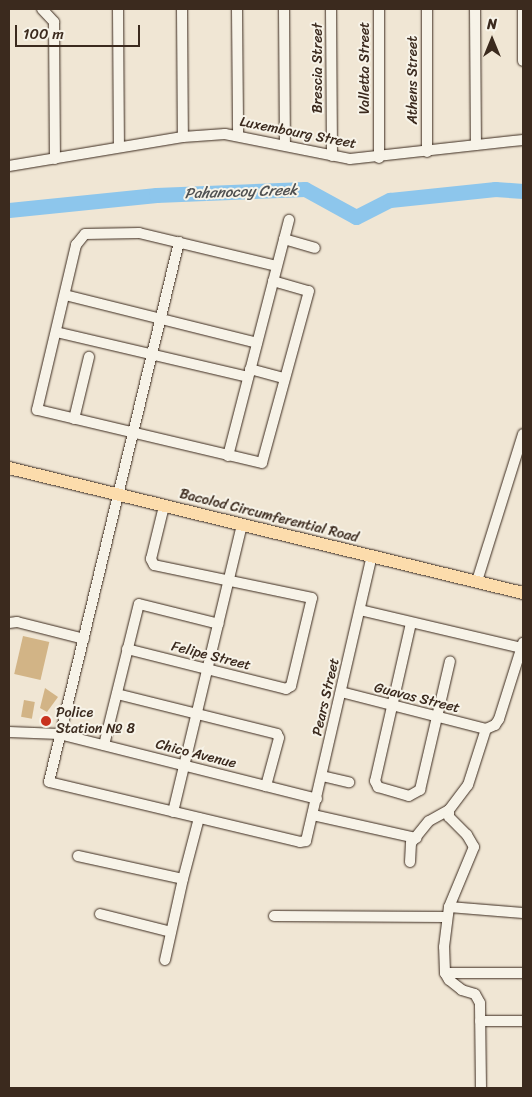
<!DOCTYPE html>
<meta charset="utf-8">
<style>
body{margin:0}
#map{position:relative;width:532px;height:1097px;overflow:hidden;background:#f0e6d4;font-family:Sriracha,sans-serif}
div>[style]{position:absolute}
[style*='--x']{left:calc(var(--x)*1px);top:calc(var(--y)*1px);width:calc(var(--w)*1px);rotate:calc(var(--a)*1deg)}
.river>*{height:15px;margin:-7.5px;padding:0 7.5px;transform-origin:7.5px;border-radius:7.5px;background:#8dc6ec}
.building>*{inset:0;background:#d2b486;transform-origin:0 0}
.roads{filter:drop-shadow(0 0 1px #3b2a1e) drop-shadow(0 0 1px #3b2a1e)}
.minor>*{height:10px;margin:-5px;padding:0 5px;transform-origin:5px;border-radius:5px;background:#f7f3e8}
.major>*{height:12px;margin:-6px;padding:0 6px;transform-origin:6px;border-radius:6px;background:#fcdcac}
.dots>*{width:14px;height:14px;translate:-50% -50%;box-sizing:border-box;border:2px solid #f7f3e8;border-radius:50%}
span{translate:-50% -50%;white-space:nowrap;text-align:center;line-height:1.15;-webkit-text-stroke:4px #f7f3e8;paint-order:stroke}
.street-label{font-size:14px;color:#3b2a1e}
.poi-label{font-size:14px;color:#3b2a1e}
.left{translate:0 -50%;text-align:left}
.water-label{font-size:15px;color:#505152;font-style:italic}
.frame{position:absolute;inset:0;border:10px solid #3b2a1e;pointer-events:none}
.north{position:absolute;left:467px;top:15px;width:50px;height:50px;-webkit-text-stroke:4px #f7f3e8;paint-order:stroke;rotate:0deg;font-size:14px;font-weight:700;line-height:20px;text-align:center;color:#3b2a1e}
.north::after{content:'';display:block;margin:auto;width:18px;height:22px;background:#3b2a1e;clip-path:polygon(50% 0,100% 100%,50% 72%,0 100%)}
.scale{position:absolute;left:15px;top:25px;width:125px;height:22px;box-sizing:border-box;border:2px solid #3b2a1e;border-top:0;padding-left:6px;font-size:15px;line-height:18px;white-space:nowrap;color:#3b2a1e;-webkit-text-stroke:4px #f7f3e8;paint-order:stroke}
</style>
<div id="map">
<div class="river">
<i style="--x:9;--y:210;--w:148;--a:-5.8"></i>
<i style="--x:156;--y:195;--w:149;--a:-2.3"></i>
<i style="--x:305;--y:189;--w:58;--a:28.8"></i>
<i style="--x:356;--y:217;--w:38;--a:-27"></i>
<i style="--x:390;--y:200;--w:106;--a:-6"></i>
<i style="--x:495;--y:189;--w:28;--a:4"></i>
</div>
<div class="building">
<i style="left:23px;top:636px;width:27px;height:39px;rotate:13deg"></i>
<i style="clip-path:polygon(45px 688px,58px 697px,47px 712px,40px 708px)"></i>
<i style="left:24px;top:700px;width:11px;height:17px;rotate:10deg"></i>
</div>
<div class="roads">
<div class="minor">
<i style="--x:42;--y:9;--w:18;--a:47"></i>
<i style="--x:54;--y:22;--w:137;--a:89.6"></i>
<i style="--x:118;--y:9;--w:138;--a:89.6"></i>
<i style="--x:182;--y:9;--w:128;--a:89.6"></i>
<i style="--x:237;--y:9;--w:125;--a:89.5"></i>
<i style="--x:284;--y:9;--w:135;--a:89.6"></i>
<i style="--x:331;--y:9;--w:147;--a:89.6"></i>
<i style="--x:379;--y:9;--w:149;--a:90"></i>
<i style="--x:427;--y:9;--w:143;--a:90"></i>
<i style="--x:475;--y:9;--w:136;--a:89.6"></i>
<i style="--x:523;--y:9;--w:52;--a:90"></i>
<i style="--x:9;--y:166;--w:176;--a:-9.5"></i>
<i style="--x:183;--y:137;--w:42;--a:-4.1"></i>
<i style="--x:225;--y:134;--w:127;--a:11.3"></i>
<i style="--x:350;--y:159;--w:174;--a:-6.3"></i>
<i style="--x:284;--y:239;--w:32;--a:16"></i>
<i style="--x:179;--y:242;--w:555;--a:103.54"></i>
<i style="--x:49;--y:782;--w:258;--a:13.4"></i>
<i style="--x:300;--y:842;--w:6;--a:-9"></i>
<i style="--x:306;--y:841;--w:293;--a:-77"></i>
<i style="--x:273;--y:281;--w:37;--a:16"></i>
<i style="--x:309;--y:291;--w:178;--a:105.3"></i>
<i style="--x:262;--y:463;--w:231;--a:-166.7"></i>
<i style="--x:37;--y:410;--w:170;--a:-76.7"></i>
<i style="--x:76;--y:245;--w:14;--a:-51"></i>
<i style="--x:85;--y:234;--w:54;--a:-1.1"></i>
<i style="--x:139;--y:233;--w:141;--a:13.5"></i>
<i style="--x:65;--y:295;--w:198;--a:14"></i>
<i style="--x:56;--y:332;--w:197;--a:13.2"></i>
<i style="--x:250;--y:369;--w:35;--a:15"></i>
<i style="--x:74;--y:419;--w:64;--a:-76.4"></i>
<i style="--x:228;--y:456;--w:244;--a:-75.5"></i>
<i style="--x:477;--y:581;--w:154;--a:-72.6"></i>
<i style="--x:360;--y:610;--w:166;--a:13.2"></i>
<i style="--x:9;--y:623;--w:8;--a:-7"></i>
<i style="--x:17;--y:622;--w:69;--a:14.2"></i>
<i style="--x:411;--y:623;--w:162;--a:102.8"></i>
<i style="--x:375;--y:781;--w:7;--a:63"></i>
<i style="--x:378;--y:787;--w:32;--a:16"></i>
<i style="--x:409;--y:796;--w:13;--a:-29"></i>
<i style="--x:420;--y:790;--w:132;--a:-76.9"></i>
<i style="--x:127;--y:649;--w:164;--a:14.1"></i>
<i style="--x:286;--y:689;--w:6;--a:-31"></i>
<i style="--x:291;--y:686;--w:90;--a:-76.6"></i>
<i style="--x:312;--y:598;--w:161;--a:-168.2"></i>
<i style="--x:154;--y:565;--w:7;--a:-117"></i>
<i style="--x:151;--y:559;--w:55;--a:-76.2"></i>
<i style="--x:341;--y:692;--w:150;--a:14.3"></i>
<i style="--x:117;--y:694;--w:165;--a:14"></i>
<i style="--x:277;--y:734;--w:4;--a:63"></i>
<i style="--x:279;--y:738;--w:50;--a:105.2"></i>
<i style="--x:486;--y:729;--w:10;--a:-24"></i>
<i style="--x:495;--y:725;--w:7;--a:-56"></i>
<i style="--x:499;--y:719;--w:80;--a:-72.5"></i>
<i style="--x:9;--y:732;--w:50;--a:2.3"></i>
<i style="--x:59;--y:734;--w:266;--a:14.1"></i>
<i style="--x:104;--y:745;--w:145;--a:-76.1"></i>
<i style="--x:139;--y:604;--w:82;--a:14"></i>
<i style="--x:322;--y:776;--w:28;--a:13"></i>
<i style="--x:173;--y:812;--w:295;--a:-76.5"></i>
<i style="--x:313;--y:815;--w:106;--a:12.6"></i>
<i style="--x:78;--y:856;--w:107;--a:12.4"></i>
<i style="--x:183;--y:879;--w:63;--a:-75.3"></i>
<i style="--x:410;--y:862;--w:19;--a:-87"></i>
<i style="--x:411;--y:843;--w:28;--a:-51"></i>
<i style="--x:429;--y:821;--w:23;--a:-29"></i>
<i style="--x:449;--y:907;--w:74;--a:4.6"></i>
<i style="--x:100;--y:914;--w:73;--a:14.2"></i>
<i style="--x:274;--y:916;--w:172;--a:0.3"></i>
<i style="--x:165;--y:960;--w:83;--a:-77.5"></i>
<i style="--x:445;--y:973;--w:78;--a:0"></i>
<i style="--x:480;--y:1021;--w:43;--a:0"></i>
<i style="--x:481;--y:1088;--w:85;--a:-90.7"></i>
<i style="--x:480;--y:1003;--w:10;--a:-119"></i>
<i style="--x:475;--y:994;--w:14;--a:-163"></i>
<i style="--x:462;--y:990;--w:16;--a:-142"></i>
<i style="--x:449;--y:980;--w:8;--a:-120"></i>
<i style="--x:445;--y:973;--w:26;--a:-92"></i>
<i style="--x:444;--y:947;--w:40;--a:-82.9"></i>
<i style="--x:449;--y:907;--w:65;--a:-67.4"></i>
<i style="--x:474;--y:847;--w:14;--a:-120"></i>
<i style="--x:467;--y:835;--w:25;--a:-135"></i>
<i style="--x:449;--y:817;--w:7;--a:-90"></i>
<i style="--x:449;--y:810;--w:31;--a:-53"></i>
<i style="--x:468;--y:785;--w:59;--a:-72.2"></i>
</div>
<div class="major">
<i style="--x:9;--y:468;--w:529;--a:13.67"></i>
</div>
</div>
<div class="dots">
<i style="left:46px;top:721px;background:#c8321e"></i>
</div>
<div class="street-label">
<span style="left:318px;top:68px;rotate:-90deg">Brescia Street</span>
<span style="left:365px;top:68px;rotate:-90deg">Valletta Street</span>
<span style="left:413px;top:80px;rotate:-90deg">Athens Street</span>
<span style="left:298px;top:133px;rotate:11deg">Luxembourg Street</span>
<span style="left:269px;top:516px;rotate:14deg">Bacolod Circumferential Road</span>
<span style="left:211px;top:656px;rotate:14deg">Felipe Street</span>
<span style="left:326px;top:697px;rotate:-77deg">Pears Street</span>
<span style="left:417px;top:698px;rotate:14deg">Guavas Street</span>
<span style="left:196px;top:754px;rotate:14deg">Chico Avenue</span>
</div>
<div class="poi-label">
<span class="left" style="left:56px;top:721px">Police<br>Station № 8</span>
</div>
<div class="water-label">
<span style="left:241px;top:192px;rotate:-2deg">Pahanocoy Creek</span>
</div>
<div class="frame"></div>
<div class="north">N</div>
<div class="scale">100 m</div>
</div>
